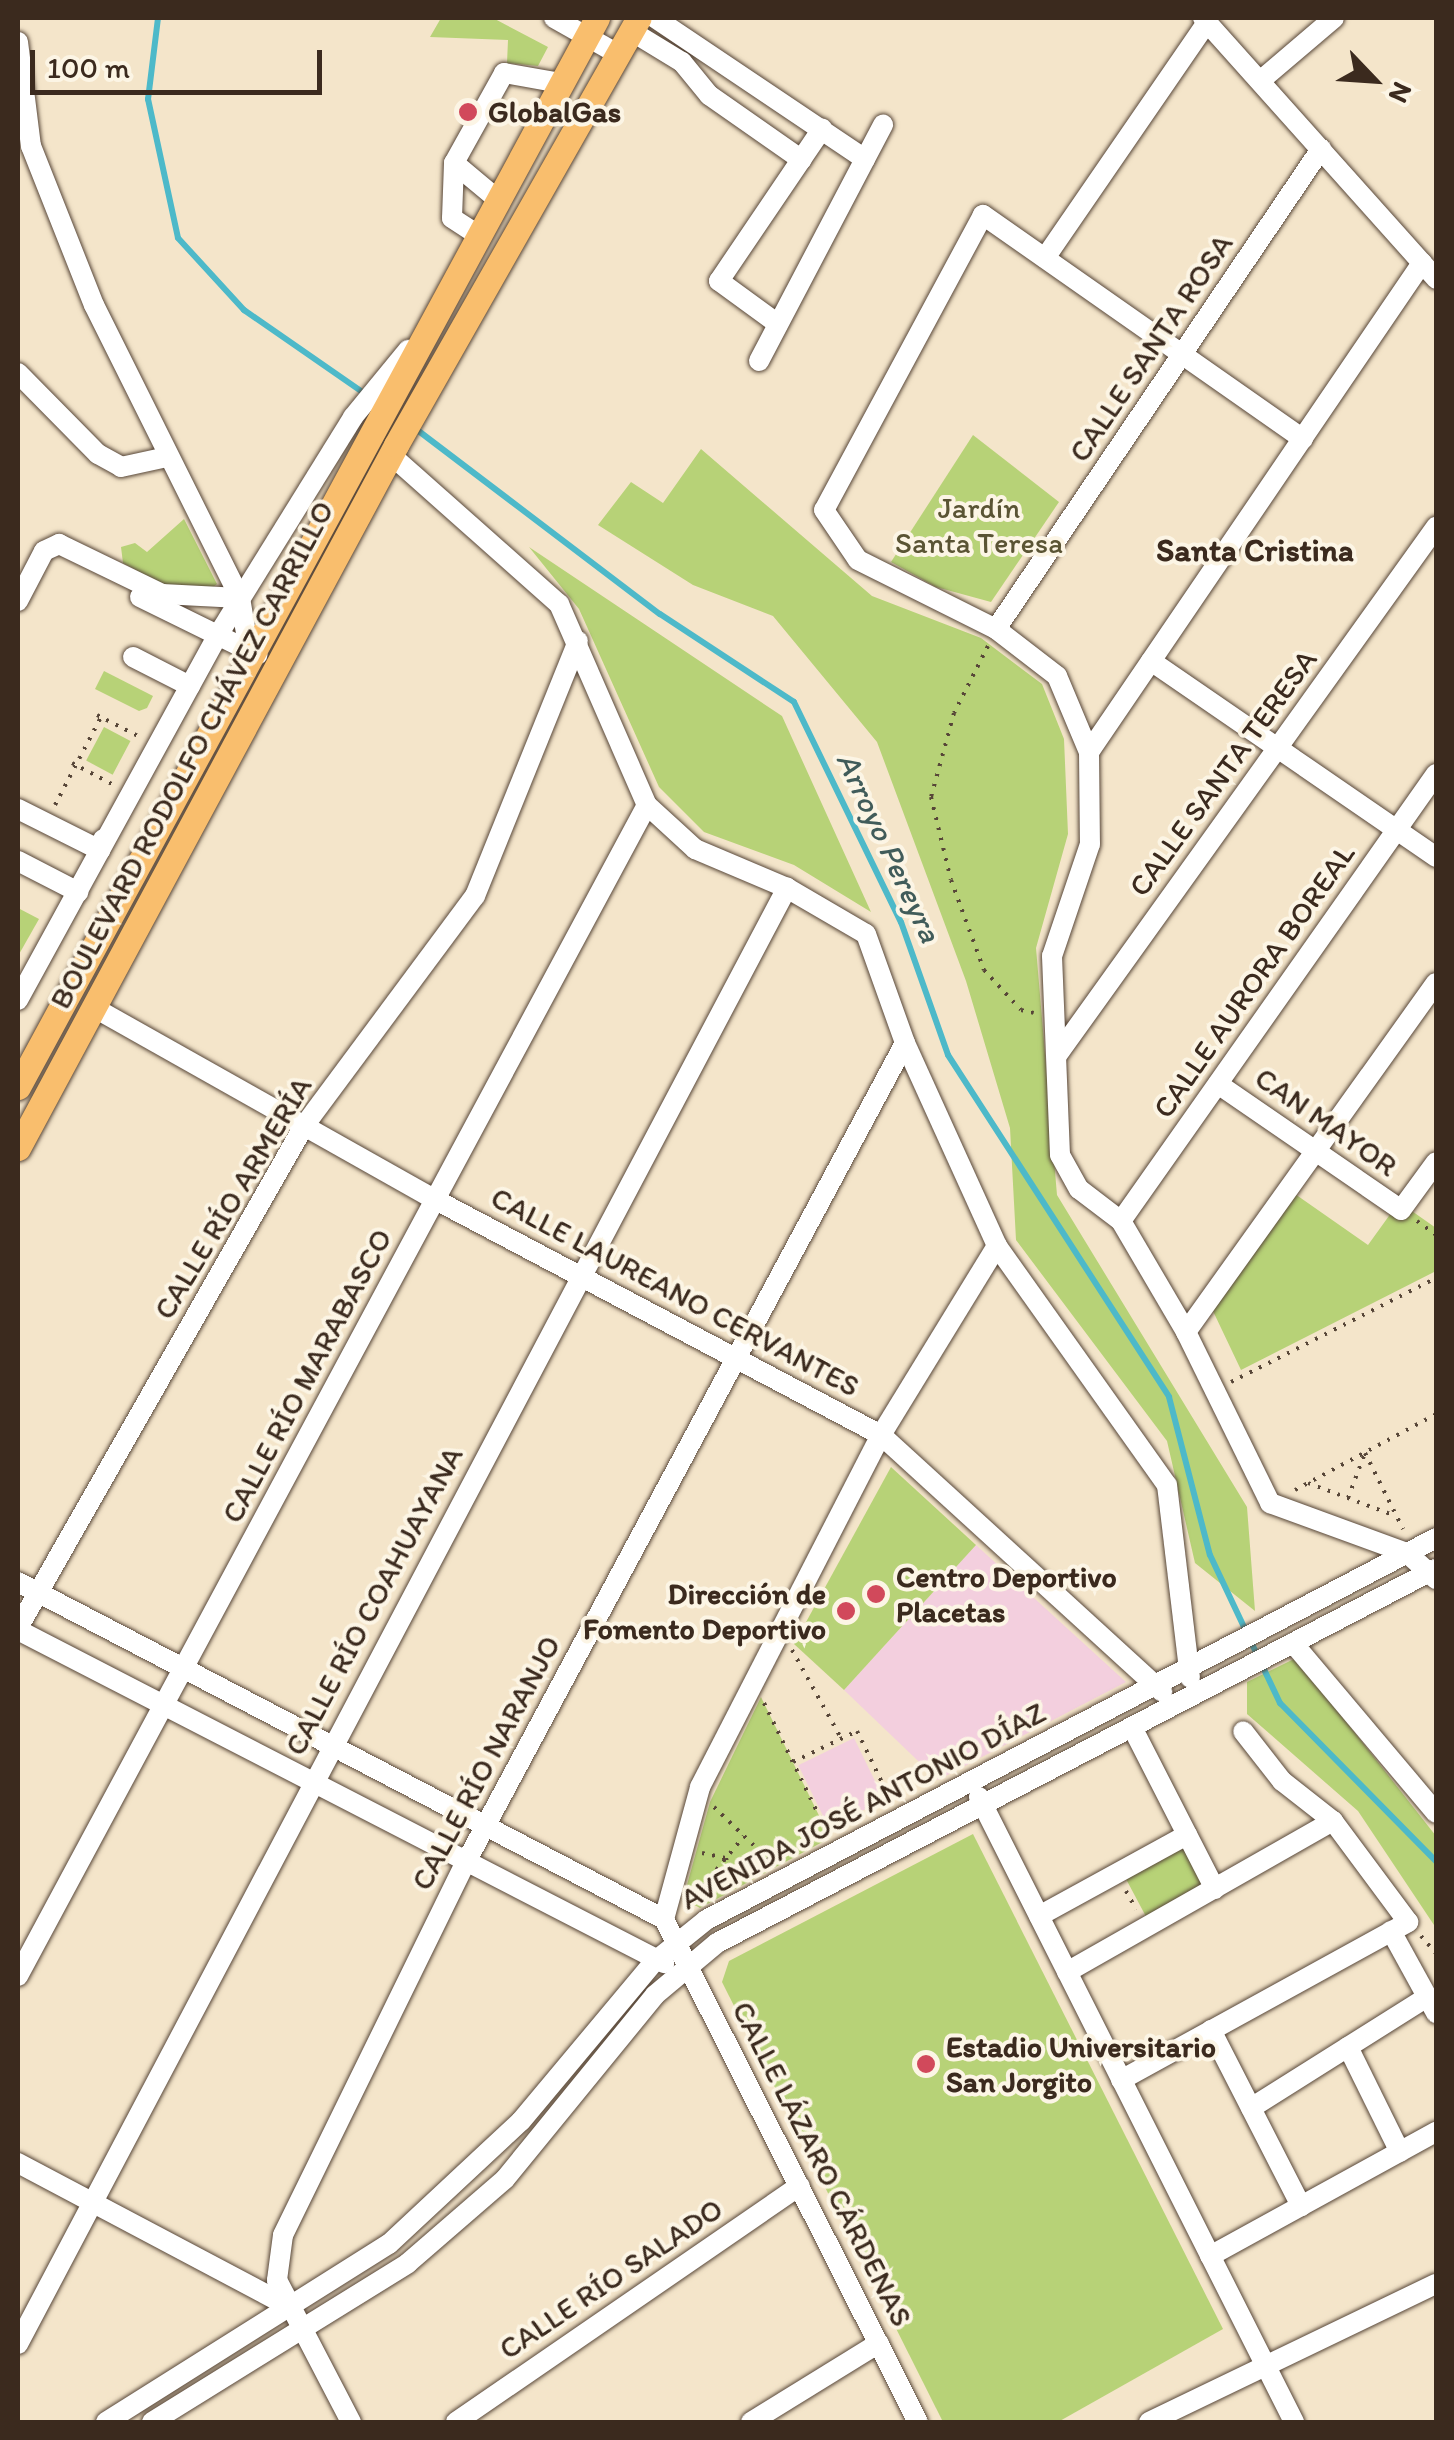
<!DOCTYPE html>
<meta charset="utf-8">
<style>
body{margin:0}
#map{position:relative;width:1454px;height:2440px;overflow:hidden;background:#f4e5ca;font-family:Itim,sans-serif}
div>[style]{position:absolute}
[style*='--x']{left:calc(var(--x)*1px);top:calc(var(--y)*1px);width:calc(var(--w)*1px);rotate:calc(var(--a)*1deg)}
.built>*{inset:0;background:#f3cfde;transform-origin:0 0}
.green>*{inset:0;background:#b7d277;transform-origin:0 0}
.stream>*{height:6px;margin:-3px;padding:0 3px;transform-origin:3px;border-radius:3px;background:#4db9c9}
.path>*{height:4px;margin-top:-2px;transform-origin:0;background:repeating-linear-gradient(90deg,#574638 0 2.5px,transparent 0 10.5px)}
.roads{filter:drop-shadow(0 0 2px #574638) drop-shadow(0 0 2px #574638)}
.minor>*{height:20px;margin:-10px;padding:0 10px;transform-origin:10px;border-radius:10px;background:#fff}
.major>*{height:25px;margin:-12.5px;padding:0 12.5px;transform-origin:12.5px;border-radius:12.5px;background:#f9be6d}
.dots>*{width:28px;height:28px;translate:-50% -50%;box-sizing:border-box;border:5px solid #fcf5e5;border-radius:50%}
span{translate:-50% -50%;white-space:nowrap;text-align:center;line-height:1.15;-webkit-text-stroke:8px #fcf5e5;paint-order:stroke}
.poi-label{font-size:30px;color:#3b2a1e;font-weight:700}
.left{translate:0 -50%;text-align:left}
.right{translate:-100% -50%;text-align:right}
.street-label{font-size:30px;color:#3b2a1e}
.park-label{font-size:30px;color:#5a5434}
.neighbourhood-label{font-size:32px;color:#3b2a1e;font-weight:700}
.water-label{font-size:32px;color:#415c5a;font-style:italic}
.frame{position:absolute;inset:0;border:20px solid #3b2a1e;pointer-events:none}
.north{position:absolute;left:1324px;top:30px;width:100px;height:100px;-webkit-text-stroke:8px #fcf5e5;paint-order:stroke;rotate:115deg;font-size:28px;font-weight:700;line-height:40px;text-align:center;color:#3b2a1e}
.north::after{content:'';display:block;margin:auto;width:35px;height:45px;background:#3b2a1e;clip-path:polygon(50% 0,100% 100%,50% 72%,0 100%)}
.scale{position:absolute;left:30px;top:50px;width:292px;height:45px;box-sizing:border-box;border:5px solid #3b2a1e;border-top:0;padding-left:12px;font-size:30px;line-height:35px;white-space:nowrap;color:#3b2a1e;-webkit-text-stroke:8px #fcf5e5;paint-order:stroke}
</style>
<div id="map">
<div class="built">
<i style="clip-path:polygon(976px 1545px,1126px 1682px,938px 1780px,844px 1690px)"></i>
<i style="left:854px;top:1738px;width:69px;height:62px;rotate:64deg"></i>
</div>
<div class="green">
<i style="clip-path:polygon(441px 18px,493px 18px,548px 47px,538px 66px,507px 63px,508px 40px,430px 37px)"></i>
<i style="clip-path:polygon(973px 435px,1059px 502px,991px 602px,936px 587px,891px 562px)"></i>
<i style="clip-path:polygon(701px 449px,872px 596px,981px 638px,1042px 684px,1064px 739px,1068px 834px,1036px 948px,1057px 1195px,1247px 1507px,1255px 1611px,1195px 1563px,1167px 1441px,1016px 1240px,1010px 1128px,966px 981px,877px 742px,773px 616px,693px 585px,598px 525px,631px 482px,663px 503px)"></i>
<i style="clip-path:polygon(184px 519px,217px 584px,206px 593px,160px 583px,123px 563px,121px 547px,135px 543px,147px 552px)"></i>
<i style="clip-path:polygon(529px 547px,782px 716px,871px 912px,794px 865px,704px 832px,659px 787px,579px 609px)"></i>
<i style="clip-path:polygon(104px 671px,153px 696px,147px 708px,139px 711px,95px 689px)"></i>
<i style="left:104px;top:727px;width:30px;height:38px;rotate:28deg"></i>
<i style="clip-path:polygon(18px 908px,39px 919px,18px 956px)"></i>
<i style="clip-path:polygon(1295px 1194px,1368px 1245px,1399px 1202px,1436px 1228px,1436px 1271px,1241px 1370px,1212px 1309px)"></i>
<i style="clip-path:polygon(891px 1467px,976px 1545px,844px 1690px,794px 1644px)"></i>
<i style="clip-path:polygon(1296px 1658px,1436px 1836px,1436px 1928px,1358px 1811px,1247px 1714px,1247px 1682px)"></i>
<i style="clip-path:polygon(761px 1697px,830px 1838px,700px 1908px,683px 1899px,710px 1802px)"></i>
<i style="clip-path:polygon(973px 1834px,1223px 2329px,1058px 2422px,943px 2422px,722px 1982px,729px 1961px)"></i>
<i style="left:1185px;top:1845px;width:47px;height:68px;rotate:62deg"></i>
</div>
<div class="stream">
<i style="--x:158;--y:18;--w:82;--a:97"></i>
<i style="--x:148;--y:99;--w:142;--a:77.8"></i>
<i style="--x:178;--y:238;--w:98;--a:47.5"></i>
<i style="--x:244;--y:310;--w:146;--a:34.7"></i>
<i style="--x:412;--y:426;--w:311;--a:37.2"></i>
<i style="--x:660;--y:614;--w:160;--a:33.3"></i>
<i style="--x:794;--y:702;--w:245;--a:64.1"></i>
<i style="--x:901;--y:922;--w:141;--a:70.5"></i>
<i style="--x:948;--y:1055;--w:407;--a:57.1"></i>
<i style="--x:1169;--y:1397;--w:163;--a:75.5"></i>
<i style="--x:1210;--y:1555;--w:164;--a:64.7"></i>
<i style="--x:1280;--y:1703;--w:222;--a:45.4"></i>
</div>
<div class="path">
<i style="--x:988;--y:646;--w:75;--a:116.9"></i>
<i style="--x:954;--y:713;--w:87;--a:105.3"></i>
<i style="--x:931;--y:797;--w:85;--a:76.5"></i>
<i style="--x:951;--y:880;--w:96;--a:69.9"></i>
<i style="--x:984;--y:970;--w:54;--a:47.2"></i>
<i style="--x:1021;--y:1010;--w:13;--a:13"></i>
<i style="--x:97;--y:715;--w:46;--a:27.1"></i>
<i style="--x:72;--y:763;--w:45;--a:27.7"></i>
<i style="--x:55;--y:805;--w:99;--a:-62.4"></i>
<i style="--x:1417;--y:1221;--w:24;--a:36"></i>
<i style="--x:1231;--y:1382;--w:230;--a:-26.9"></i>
<i style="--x:1365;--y:1453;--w:85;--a:63.4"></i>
<i style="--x:1308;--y:1483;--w:94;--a:20.6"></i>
<i style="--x:1295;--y:1490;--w:160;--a:-28.3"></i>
<i style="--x:1348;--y:1498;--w:48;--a:-69.3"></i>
<i style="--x:792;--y:1650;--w:101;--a:60.9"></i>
<i style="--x:764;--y:1703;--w:146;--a:64"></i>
<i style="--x:793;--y:1762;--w:71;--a:-25.8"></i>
<i style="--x:857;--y:1731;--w:78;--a:64.1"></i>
<i style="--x:714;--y:1807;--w:81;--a:44"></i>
<i style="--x:702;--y:1853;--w:25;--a:12"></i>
<i style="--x:726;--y:1858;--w:27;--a:75"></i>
<i style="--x:1126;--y:1891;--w:21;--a:61"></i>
<i style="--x:690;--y:1902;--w:85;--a:-50.7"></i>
<i style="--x:1421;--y:1936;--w:23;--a:49"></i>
</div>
<div class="roads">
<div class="minor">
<i style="--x:554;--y:18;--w:73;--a:29.4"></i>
<i style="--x:655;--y:18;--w:253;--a:33.9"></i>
<i style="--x:1203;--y:18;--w:350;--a:48.2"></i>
<i style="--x:631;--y:31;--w:60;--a:31.3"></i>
<i style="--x:682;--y:62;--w:43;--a:50.7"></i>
<i style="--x:709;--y:95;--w:113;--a:35"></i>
<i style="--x:18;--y:42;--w:105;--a:82.9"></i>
<i style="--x:31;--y:146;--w:171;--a:68.4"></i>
<i style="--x:94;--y:305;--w:327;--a:63.5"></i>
<i style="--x:240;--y:598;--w:53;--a:80.2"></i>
<i style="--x:1260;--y:81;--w:97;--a:-40.4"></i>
<i style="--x:454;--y:163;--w:56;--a:39.9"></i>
<i style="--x:478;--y:235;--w:31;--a:-147"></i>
<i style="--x:452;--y:218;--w:55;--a:-87.9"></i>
<i style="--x:454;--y:163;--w:103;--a:-60.9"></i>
<i style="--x:504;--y:73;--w:58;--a:10"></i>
<i style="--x:1045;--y:258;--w:286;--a:-55.5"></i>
<i style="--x:778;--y:324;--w:73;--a:-143.9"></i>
<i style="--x:719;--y:281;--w:184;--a:-55.9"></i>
<i style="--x:759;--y:361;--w:267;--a:-62.3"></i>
<i style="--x:18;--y:373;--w:114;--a:45.4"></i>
<i style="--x:98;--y:454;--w:26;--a:29"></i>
<i style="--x:121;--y:467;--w:47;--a:-12.3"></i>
<i style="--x:1303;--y:439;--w:391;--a:-145"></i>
<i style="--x:983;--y:215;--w:335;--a:118.3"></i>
<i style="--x:824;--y:510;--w:60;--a:55.8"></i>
<i style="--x:858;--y:560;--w:154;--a:26.6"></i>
<i style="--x:996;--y:629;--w:77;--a:37.6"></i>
<i style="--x:1057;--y:676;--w:82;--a:67.2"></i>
<i style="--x:1089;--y:752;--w:92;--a:89.4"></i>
<i style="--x:1090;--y:844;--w:118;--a:108.7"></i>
<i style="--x:1052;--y:956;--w:199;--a:87.7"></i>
<i style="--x:1060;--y:1155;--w:39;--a:61"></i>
<i style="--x:1079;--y:1189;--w:53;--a:37.3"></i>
<i style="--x:1121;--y:1221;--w:129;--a:59.6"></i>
<i style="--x:1186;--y:1332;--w:191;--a:63.8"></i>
<i style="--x:1270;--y:1503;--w:146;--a:20.1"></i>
<i style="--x:1407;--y:1553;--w:39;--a:42"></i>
<i style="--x:391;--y:455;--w:225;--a:41.6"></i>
<i style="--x:559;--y:604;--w:219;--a:66.4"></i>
<i style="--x:647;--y:805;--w:65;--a:42.5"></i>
<i style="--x:695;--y:849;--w:100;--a:23"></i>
<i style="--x:787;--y:888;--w:91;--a:30.2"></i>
<i style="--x:866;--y:934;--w:116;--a:70.3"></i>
<i style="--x:905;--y:1043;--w:223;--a:65.6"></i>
<i style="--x:997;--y:1246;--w:293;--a:54.6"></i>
<i style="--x:1167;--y:1485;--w:194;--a:83.2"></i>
<i style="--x:140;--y:597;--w:131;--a:26.2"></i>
<i style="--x:18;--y:601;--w:56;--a:-62.5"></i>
<i style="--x:44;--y:551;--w:17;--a:-25"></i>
<i style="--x:59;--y:544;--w:114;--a:25.9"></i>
<i style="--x:162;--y:594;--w:78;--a:2.9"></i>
<i style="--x:996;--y:629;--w:580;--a:-55.9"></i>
<i style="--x:133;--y:657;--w:64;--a:27"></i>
<i style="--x:1151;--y:661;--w:346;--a:34.5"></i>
<i style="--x:1089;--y:752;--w:592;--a:-55.75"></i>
<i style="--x:18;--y:809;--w:92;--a:26.6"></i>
<i style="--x:100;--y:850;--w:11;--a:-75"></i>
<i style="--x:18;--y:861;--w:68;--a:27.3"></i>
<i style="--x:18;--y:1000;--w:416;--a:-61.3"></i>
<i style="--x:218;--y:635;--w:256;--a:-58.2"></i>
<i style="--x:353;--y:417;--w:87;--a:-50.6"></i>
<i style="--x:93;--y:1007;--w:394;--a:29.4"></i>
<i style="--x:436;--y:1200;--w:503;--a:27.84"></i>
<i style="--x:881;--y:1435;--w:381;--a:42.4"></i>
<i style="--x:1058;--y:1054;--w:649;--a:-54.35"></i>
<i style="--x:1218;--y:1084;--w:222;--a:34.5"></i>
<i style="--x:1401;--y:1210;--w:59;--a:-53.9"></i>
<i style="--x:1121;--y:1221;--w:547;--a:-54.83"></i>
<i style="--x:1186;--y:1332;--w:429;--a:-54.4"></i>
<i style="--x:18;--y:1582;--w:729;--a:27.55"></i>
<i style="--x:664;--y:1919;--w:563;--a:63.21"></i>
<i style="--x:18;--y:1628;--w:578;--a:-60.33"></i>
<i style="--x:304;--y:1126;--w:287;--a:-53.4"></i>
<i style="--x:475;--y:896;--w:275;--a:-68"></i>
<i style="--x:18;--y:1630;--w:727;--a:27.27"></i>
<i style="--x:1293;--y:1643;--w:222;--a:49.9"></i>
<i style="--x:1132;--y:1727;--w:182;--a:62.9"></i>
<i style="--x:979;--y:1797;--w:700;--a:63.25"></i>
<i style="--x:1039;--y:1916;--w:169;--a:-28.7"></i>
<i style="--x:664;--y:1919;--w:137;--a:-74.7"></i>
<i style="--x:700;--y:1787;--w:396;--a:-62.8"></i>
<i style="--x:881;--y:1435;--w:222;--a:-58.5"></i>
<i style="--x:1391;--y:1931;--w:94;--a:61.2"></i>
<i style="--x:1067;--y:1972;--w:306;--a:-29.6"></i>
<i style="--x:18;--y:1976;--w:1329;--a:-61.76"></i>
<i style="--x:1211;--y:2030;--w:198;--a:62.9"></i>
<i style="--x:1348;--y:2047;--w:117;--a:63.7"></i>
<i style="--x:1121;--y:2080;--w:328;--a:-28.8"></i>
<i style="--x:1408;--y:1922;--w:126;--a:-126.6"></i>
<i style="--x:1333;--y:1821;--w:65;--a:-141.9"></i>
<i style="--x:1282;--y:1781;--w:63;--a:-128"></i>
<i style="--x:1251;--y:2108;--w:208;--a:-32.2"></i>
<i style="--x:18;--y:2163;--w:310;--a:27.9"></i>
<i style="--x:1210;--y:2256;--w:258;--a:-28.8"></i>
<i style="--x:18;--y:2344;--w:1647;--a:-62.16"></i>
<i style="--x:106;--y:2422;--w:334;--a:-32.2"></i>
<i style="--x:389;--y:2244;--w:180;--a:-43"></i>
<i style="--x:521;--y:2121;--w:207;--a:-50.1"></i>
<i style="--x:654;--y:1962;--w:67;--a:-38.9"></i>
<i style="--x:706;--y:1920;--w:824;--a:-27.62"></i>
<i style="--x:152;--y:2422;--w:301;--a:-31.8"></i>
<i style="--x:408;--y:2263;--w:128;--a:-40.9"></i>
<i style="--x:505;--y:2179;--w:237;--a:-50.8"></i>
<i style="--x:655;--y:1995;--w:81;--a:-40"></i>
<i style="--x:717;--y:1943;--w:810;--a:-27.51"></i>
<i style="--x:351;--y:2422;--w:160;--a:-117.5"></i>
<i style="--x:277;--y:2280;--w:45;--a:-82.4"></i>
<i style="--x:283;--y:2235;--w:413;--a:-63.9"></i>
<i style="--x:465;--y:1864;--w:931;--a:-61.81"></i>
<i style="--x:456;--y:2422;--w:417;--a:-34.5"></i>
<i style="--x:751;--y:2422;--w:150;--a:-31.7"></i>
<i style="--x:1149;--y:2422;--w:318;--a:-25.7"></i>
</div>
<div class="major">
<i style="--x:18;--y:1087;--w:1216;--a:-61.56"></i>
<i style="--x:18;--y:1148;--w:798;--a:-61.73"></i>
<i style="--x:396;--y:445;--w:491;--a:-60.4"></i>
</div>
</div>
<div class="dots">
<i style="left:468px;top:112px;background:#d1495b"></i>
<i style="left:876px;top:1594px;background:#d1495b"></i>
<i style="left:846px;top:1611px;background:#d1495b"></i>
<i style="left:926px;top:2064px;background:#d1495b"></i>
</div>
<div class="poi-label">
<span class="left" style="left:488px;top:112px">GlobalGas</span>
<span class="left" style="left:896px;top:1594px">Centro Deportivo<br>Placetas</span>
<span class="right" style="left:826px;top:1611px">Dirección de<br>Fomento Deportivo</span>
<span class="left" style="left:946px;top:2064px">Estadio Universitario<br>San Jorgito</span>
</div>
<div class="street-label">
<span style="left:1151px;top:348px;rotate:-56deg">CALLE SANTA ROSA</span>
<span style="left:192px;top:755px;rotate:-62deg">BOULEVARD RODOLFO CHÁVEZ CARRILLO</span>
<span style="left:1223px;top:773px;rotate:-54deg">CALLE SANTA TERESA</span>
<span style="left:1254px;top:981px;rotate:-55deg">CALLE AURORA BOREAL</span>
<span style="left:1326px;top:1122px;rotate:35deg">CAN MAYOR</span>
<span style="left:233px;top:1198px;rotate:-59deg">CALLE RÍO ARMERÍA</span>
<span style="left:675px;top:1292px;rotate:28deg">CALLE LAUREANO CERVANTES</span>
<span style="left:307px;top:1376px;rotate:-62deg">CALLE RÍO MARABASCO</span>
<span style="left:374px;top:1601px;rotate:-62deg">CALLE RÍO COAHUAYANA</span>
<span style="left:486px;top:1763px;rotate:-62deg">CALLE RÍO NARANJO</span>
<span style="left:863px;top:1806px;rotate:-28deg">AVENIDA JOSÉ ANTONIO DÍAZ</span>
<span style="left:822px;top:2164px;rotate:63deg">CALLE LÁZARO CÁRDENAS</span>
<span style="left:611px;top:2279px;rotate:-34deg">CALLE RÍO SALADO</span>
</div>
<div class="park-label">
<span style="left:979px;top:525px">Jardín<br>Santa Teresa</span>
</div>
<div class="neighbourhood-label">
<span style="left:1255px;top:550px">Santa Cristina</span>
</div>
<div class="water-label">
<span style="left:889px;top:847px;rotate:65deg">Arroyo Pereyra</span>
</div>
<div class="frame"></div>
<div class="north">N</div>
<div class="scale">100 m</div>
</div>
